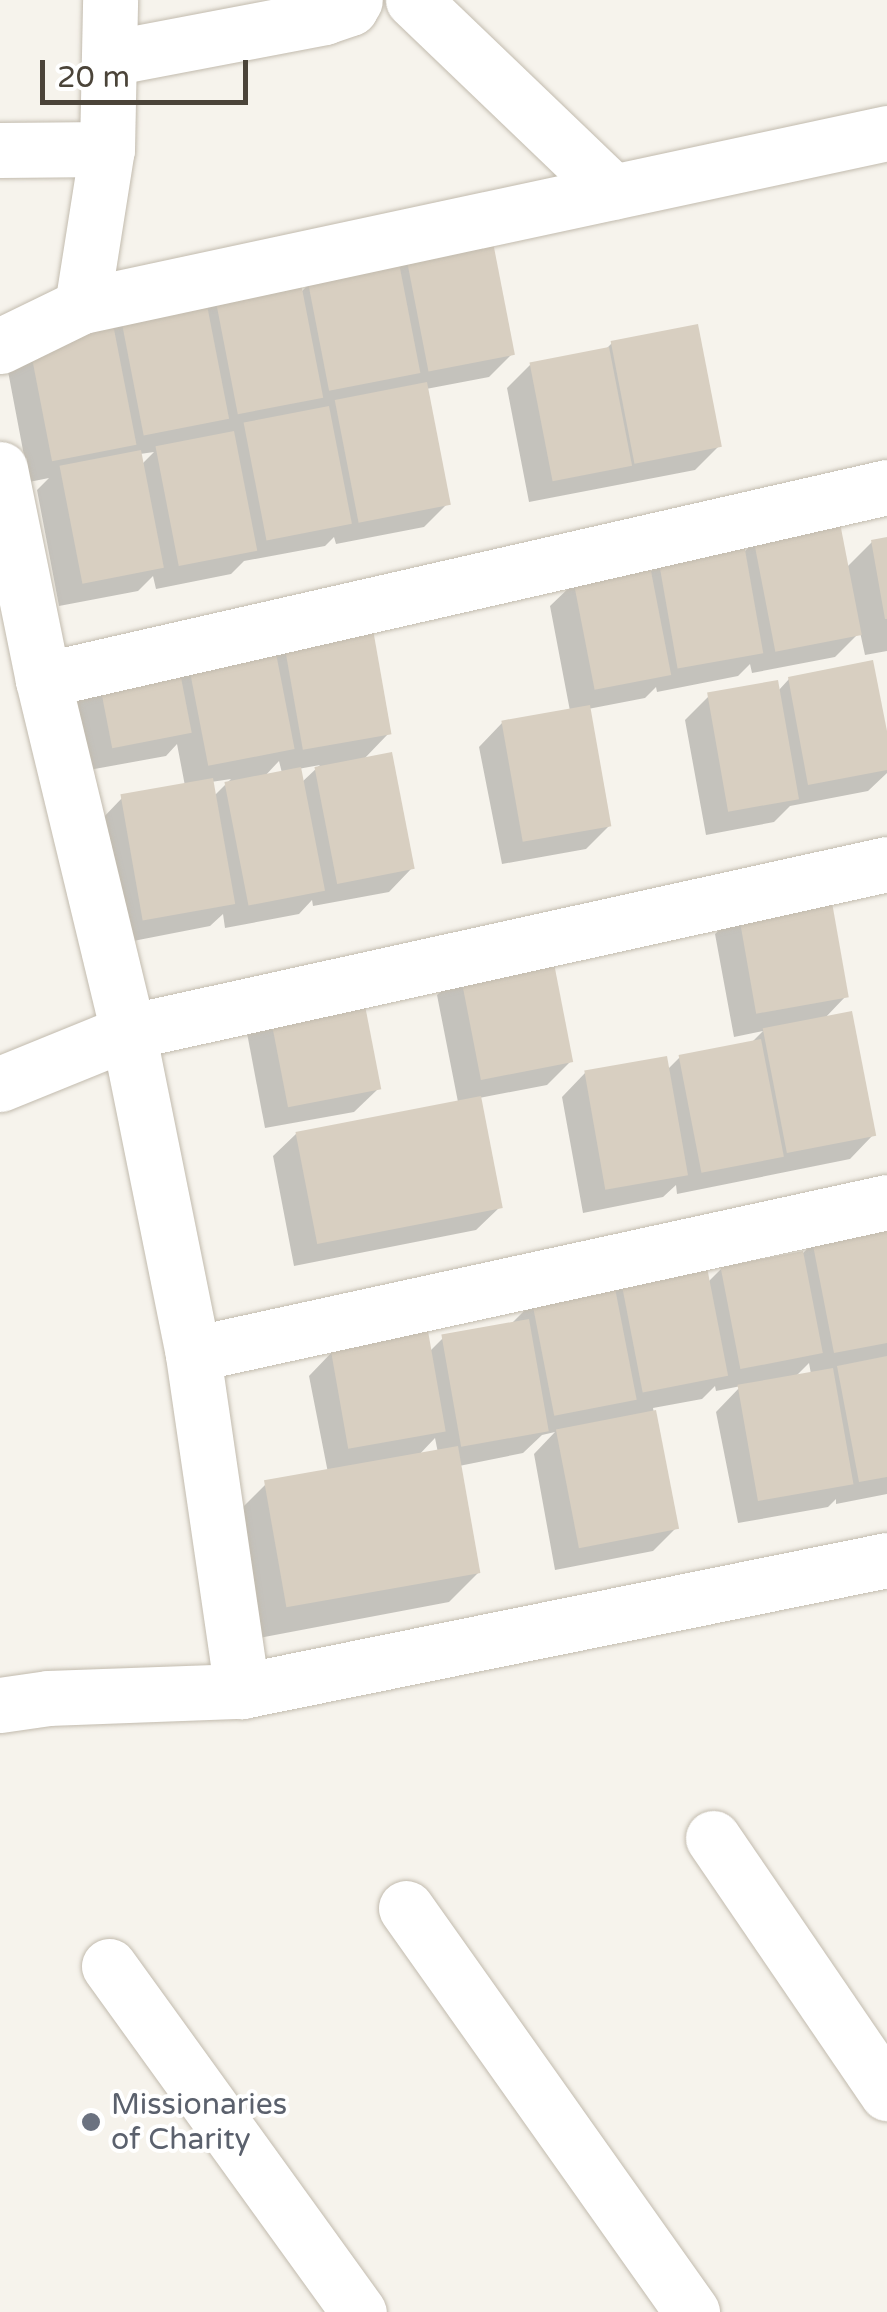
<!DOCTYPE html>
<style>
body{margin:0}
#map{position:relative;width:887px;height:2312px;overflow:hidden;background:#f6f3ec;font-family:"Varela Round",sans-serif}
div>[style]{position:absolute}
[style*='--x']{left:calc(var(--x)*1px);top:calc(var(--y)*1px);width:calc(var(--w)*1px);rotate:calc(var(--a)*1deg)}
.shadow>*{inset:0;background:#0003}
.building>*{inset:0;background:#d8cfc1;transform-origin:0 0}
.roads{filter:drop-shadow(0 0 2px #c2bbae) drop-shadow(0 0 2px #c2bbae)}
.minor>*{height:55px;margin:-27.5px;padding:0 27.5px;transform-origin:27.5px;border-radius:27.5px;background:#fff}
.dots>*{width:28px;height:28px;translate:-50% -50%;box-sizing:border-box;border:5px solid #fff;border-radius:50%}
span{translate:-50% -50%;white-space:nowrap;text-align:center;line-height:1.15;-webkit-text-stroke:8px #fff;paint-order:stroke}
.worship-label{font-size:30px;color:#5b616d}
.left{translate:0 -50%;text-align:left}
.scale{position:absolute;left:40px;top:60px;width:208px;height:45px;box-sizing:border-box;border:5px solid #4b4439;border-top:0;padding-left:12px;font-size:30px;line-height:35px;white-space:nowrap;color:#4b4439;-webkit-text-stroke:8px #fff;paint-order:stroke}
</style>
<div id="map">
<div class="shadow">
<i style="clip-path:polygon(evenodd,407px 255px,512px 354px,489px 377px,426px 389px,447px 504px,424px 527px,336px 544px,334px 537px,325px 546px,244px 561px,231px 574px,156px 589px,153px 576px,138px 591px,59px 606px,37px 490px,49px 478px,29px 482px,7px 366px,121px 318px,300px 293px,310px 283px,407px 255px,154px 452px,142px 464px,140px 454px,154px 452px)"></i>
<i style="clip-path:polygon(612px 343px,719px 446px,695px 470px,529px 502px,507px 388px,530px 365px,605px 350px)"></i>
<i style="clip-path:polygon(887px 540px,887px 651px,865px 655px,860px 632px,835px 657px,752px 673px,750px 664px,738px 676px,657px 692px,656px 687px,645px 698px,588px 709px,610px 825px,586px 849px,502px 864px,479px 747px,502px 723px,570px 711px,550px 606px,574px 583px,649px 573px,660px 563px,743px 553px,754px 542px,846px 568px,872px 542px)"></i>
<i style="clip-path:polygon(evenodd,284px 638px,389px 733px,363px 760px,412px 868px,389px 892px,313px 906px,312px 900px,299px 914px,225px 928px,223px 914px,210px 926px,123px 943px,99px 822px,122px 798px,185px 786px,177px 744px,166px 756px,89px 770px,76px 703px,99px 680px,284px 638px,279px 761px,282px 773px,264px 777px,279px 761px,284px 638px,320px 765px,301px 783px,298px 769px,320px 765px,284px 638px,231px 779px,214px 796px,211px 782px,231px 779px)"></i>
<i style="clip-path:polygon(789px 679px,887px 744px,887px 773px,868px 791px,790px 806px,774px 822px,706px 835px,685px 720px,709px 696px,778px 691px)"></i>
<i style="clip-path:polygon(739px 911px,846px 996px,824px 1019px,873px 1135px,850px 1159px,677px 1194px,676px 1185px,663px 1197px,583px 1213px,562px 1097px,585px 1073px,667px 1070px,680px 1057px,751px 1043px,763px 1031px,734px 1037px,715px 934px)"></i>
<i style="clip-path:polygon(461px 972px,570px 1062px,547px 1085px,479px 1098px,500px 1207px,476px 1230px,294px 1266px,273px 1156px,297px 1133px,458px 1102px,437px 995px)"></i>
<i style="clip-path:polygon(270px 1010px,378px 1089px,354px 1112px,265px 1128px,247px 1033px)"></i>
<i style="clip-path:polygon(evenodd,887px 1229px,887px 1494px,836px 1504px,836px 1499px,828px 1507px,738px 1523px,716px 1412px,741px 1386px,716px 1391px,715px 1386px,702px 1399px,653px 1408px,676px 1528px,653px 1551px,555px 1570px,534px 1454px,555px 1432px,542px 1435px,523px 1453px,459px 1466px,479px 1572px,449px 1602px,259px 1638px,235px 1515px,265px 1485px,328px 1473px,309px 1376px,332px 1352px,429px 1352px,443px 1338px,510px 1325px,533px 1302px,611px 1286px,708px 1282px,721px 1269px,802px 1254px,814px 1242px,887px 1229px,809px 1363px,811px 1374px,795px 1377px,809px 1363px,887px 1229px,435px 1438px,438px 1453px,417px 1457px,435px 1438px)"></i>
</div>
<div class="building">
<i style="left:492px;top:237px;width:120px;height:88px;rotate:79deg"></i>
<i style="left:399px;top:263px;width:112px;height:93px;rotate:79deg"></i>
<i style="left:299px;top:273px;width:127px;height:87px;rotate:79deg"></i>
<i style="left:206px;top:300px;width:121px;height:87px;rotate:79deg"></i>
<i style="left:113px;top:324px;width:123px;height:86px;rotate:79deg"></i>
<i style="left:698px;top:324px;width:125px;height:89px;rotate:79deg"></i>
<i style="left:609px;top:347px;width:121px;height:81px;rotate:79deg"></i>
<i style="left:427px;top:382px;width:125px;height:94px;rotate:79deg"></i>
<i style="left:329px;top:406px;width:120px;height:87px;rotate:79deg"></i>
<i style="left:234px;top:431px;width:122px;height:80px;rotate:79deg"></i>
<i style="left:141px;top:450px;width:120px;height:83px;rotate:79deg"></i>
<i style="left:840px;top:523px;width:114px;height:88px;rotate:79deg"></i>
<i style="clip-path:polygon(887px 537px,887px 619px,885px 619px,871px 540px)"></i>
<i style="left:744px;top:544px;width:111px;height:87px;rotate:80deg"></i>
<i style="left:650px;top:566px;width:111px;height:78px;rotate:79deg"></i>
<i style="left:371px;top:618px;width:118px;height:90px;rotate:80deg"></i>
<i style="left:274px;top:643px;width:108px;height:88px;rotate:79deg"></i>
<i style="clip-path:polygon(873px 660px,887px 731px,887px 770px,808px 785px,788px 677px)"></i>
<i style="left:178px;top:662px;width:72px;height:81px;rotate:79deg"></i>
<i style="left:778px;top:680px;width:121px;height:72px;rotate:80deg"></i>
<i style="left:590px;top:705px;width:123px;height:90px;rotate:80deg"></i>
<i style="left:392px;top:752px;width:119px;height:79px;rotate:79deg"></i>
<i style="left:301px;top:767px;width:126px;height:78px;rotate:79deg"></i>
<i style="left:213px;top:778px;width:128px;height:94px;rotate:80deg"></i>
<i style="left:830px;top:891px;width:108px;height:94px;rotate:80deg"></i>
<i style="left:552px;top:953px;width:111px;height:94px;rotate:79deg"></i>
<i style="left:362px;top:990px;width:101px;height:95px;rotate:79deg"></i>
<i style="left:852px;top:1011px;width:127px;height:91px;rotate:79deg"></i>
<i style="left:761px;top:1039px;width:120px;height:84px;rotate:79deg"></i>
<i style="left:667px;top:1056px;width:121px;height:84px;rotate:80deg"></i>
<i style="left:481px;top:1096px;width:114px;height:189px;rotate:79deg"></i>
<i style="clip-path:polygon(887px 1227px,887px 1343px,834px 1353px,812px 1240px)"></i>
<i style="left:803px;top:1251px;width:104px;height:84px;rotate:79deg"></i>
<i style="left:705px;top:1257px;width:121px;height:87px;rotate:79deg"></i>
<i style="left:614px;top:1283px;width:119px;height:84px;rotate:79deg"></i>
<i style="left:529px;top:1319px;width:114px;height:89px;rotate:80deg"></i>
<i style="left:428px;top:1331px;width:102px;height:99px;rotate:80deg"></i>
<i style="clip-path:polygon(887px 1356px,887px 1477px,859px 1482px,837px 1366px)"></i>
<i style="left:833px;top:1368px;width:118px;height:97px;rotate:80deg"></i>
<i style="left:656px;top:1410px;width:121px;height:102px;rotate:79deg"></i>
<i style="left:458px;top:1446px;width:129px;height:197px;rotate:80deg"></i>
</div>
<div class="roads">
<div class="minor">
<i style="--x:413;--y:0;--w:277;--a:43.8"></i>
<i style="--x:110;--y:58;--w:218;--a:-10.8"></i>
<i style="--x:324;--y:17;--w:28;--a:-19"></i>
<i style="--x:350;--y:8;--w:9;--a:-58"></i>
<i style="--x:0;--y:150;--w:107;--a:-0.5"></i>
<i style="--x:82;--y:306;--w:823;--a:-12.13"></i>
<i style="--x:0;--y:346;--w:91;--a:-26"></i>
<i style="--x:82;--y:306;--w:159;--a:-81"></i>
<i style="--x:107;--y:149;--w:149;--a:-88.8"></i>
<i style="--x:0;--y:469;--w:215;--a:78.5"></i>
<i style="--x:43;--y:680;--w:362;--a:76.4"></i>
<i style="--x:128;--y:1032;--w:328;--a:78.6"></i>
<i style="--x:43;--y:680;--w:866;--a:-12.88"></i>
<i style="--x:0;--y:1084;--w:138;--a:-22.1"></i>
<i style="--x:128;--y:1032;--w:777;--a:-12.48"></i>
<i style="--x:242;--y:1691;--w:341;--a:-98.3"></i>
<i style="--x:193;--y:1354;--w:710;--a:-12.35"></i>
<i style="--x:0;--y:1705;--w:49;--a:-8.3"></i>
<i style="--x:48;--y:1698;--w:194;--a:-2.1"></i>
<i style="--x:242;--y:1691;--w:658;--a:-11.48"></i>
<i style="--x:713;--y:1838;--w:309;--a:55.7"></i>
<i style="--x:406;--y:1908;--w:495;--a:54.7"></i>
<i style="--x:109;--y:1966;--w:427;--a:54.2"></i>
</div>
</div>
<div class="dots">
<i style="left:91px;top:2122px;background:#6b7280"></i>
</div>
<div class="worship-label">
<span class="left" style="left:111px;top:2122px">Missionaries<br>of Charity</span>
</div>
<div class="scale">20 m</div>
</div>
